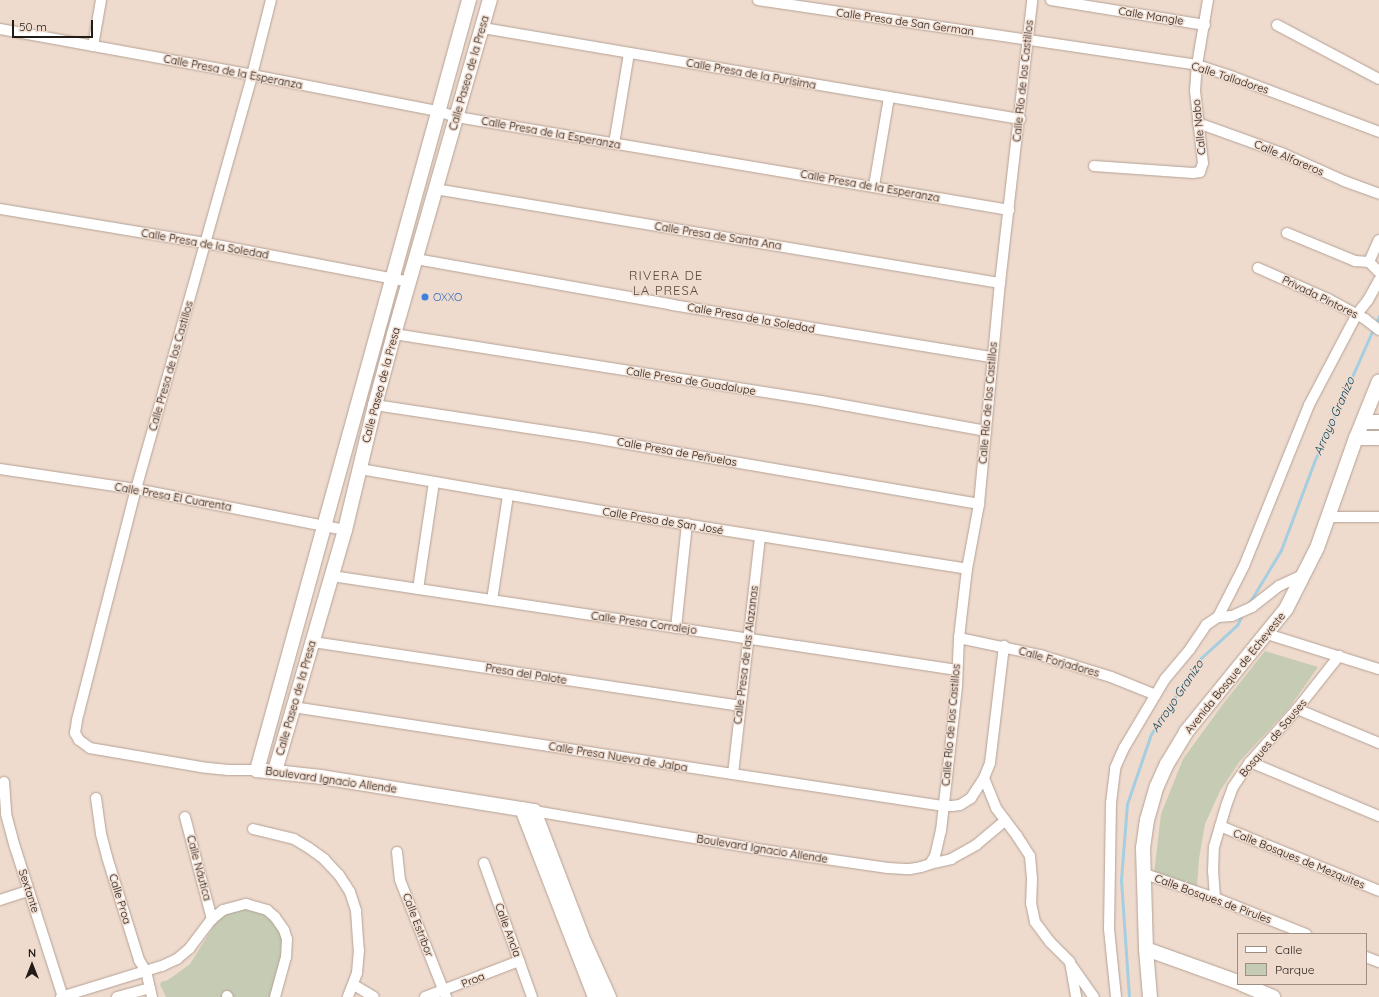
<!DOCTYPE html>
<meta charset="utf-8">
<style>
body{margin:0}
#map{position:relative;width:1379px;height:997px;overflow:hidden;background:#efdbce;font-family:Quicksand,sans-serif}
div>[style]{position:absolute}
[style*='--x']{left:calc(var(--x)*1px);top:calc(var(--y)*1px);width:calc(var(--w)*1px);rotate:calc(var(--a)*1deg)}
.green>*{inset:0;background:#c6ccb4}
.stream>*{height:3px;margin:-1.5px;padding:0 1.5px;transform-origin:1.5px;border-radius:1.5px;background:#a6cee1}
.roads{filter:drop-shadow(0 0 1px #b4a194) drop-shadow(0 0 1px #b4a194)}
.street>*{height:10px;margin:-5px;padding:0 5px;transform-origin:5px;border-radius:5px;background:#fff}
.secondary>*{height:14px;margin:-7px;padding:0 7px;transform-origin:7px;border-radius:7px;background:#fff}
.dots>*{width:11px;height:11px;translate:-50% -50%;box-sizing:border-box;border:2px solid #efdbce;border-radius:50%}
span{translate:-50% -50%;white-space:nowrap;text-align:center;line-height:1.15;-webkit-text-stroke:3px #efdbce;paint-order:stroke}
.street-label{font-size:11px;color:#221b16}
.shop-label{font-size:11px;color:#366cbe}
.left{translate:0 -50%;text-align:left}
.water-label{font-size:12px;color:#023b4f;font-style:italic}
.quarter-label{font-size:13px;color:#5b4a3f;letter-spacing:1px}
.legend{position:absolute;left:1237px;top:933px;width:130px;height:52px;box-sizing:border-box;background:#efdbce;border:1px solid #9d8e84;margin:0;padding:5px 7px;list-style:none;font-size:12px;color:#221b16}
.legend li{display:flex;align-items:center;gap:8px;height:20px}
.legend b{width:20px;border:1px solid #9d8e84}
.north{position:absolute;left:12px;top:945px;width:40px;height:40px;-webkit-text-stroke:3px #efdbce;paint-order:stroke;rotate:0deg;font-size:11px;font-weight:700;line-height:16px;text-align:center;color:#221b16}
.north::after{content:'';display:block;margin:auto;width:14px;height:18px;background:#221b16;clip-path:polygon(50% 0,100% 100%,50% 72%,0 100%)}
.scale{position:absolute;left:12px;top:20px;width:81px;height:18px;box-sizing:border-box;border:2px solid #221b16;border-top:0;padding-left:5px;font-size:12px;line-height:14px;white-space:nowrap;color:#221b16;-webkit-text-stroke:3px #efdbce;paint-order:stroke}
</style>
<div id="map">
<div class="green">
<i style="clip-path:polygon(1265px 651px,1318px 667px,1289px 708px,1240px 761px,1220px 791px,1205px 824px,1199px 859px,1197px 887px,1154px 873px,1161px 814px,1183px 759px,1223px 704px)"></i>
<i style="clip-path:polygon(247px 908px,260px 911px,278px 925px,285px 945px,272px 997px,166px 997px,160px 985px,161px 982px,168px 980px,190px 964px,217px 921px,229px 912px)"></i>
</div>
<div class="stream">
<i style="--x:1248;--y:605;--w:64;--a:-59"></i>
<i style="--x:1281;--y:550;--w:94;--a:-69.4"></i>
<i style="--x:1314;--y:462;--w:160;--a:-66"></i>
<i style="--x:1129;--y:997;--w:117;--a:-93.9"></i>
<i style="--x:1121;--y:880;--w:76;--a:-85.5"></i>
<i style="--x:1127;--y:804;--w:74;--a:-71.1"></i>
<i style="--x:1151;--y:734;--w:91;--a:-56.7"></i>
<i style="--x:1201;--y:658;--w:49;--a:-42.5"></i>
<i style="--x:1237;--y:625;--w:11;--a:-63"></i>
</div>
<div class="roads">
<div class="street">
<i style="--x:758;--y:0;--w:444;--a:8.4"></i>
<i style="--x:1197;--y:65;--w:38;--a:18"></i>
<i style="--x:1233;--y:77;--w:156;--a:20.6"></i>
<i style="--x:1051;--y:0;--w:156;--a:9.2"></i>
<i style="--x:1277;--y:25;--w:115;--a:27.9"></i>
<i style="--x:483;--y:28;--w:545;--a:9.62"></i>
<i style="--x:0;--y:29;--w:256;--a:10.3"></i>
<i style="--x:252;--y:75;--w:188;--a:11"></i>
<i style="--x:437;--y:111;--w:21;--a:17"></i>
<i style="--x:457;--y:117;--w:560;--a:9.56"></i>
<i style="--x:93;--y:46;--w:47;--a:-80.1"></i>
<i style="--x:1198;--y:123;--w:91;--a:19.8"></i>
<i style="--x:1284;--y:154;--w:66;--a:24.2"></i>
<i style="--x:1344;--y:181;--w:37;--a:20"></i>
<i style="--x:614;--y:144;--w:92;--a:-80.6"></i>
<i style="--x:1094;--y:166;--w:99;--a:4"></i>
<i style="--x:1193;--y:173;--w:7;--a:-8"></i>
<i style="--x:1200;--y:172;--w:9;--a:-72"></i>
<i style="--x:1203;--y:163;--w:72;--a:-96.3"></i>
<i style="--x:1195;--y:91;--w:26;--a:-86"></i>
<i style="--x:1197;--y:65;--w:66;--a:-80.4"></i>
<i style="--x:874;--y:186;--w:90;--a:-80.4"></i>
<i style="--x:435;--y:189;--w:573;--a:9.45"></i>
<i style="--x:0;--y:209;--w:209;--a:9.4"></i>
<i style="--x:206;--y:243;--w:208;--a:10.8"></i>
<i style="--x:1287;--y:233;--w:74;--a:22.4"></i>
<i style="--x:1355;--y:261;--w:14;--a:4"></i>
<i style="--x:416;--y:259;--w:261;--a:10.1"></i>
<i style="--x:673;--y:305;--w:323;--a:9.3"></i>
<i style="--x:1369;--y:262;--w:24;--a:-66"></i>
<i style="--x:1369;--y:262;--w:14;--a:45"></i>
<i style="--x:1258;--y:268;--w:77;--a:23.9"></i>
<i style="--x:1328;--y:299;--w:42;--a:28.4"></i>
<i style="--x:1365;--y:319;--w:18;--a:38"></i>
<i style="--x:394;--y:334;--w:432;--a:8.9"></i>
<i style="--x:821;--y:401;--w:168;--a:10.3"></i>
<i style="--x:375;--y:405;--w:220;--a:8.6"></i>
<i style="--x:593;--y:438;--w:392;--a:9.7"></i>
<i style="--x:0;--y:469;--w:137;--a:8.4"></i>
<i style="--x:136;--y:489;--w:213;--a:11.1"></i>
<i style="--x:360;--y:469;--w:259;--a:9.8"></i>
<i style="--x:615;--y:513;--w:356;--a:9"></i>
<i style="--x:1328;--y:517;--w:51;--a:0"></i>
<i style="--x:332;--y:576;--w:632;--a:8.55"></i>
<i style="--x:418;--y:589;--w:108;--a:-81.5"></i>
<i style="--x:492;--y:600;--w:106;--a:-81.3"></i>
<i style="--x:1218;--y:617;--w:57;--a:-63"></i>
<i style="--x:1244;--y:566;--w:174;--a:-68"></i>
<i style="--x:1309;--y:405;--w:103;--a:-62.2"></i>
<i style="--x:1357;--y:314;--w:18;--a:-52"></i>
<i style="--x:1368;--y:300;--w:23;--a:-61"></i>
<i style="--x:676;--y:628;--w:105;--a:-84"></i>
<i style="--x:1267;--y:634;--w:117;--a:17.4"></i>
<i style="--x:959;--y:638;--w:83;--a:11.9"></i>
<i style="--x:1040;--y:655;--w:74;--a:17.2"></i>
<i style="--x:1111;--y:677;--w:48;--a:21.8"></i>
<i style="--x:313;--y:642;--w:431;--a:8.5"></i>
<i style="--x:293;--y:707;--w:657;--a:8.66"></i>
<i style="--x:943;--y:806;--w:9;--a:0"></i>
<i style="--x:952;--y:806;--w:8;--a:-7"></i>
<i style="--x:960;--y:805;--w:13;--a:-32"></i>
<i style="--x:971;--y:798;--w:24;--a:-57"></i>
<i style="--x:984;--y:778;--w:16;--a:-68"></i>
<i style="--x:990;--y:763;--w:118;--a:-83.2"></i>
<i style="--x:1297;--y:709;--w:89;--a:22.5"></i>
<i style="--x:1250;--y:762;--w:140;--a:22.7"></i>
<i style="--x:257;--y:770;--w:29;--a:180"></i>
<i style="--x:228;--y:770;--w:27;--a:-174"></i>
<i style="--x:201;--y:767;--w:113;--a:-170.3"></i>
<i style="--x:90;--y:748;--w:14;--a:-144"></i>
<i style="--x:79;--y:740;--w:8;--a:-120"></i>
<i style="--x:75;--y:733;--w:13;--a:-81"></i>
<i style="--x:77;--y:720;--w:238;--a:-75.7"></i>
<i style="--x:136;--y:489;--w:430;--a:-74.3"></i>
<i style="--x:252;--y:75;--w:77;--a:-75.8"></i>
<i style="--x:733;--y:774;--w:239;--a:-83.5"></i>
<i style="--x:984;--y:778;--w:32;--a:68"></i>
<i style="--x:996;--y:808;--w:35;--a:53"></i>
<i style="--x:1017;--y:836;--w:24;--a:57"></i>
<i style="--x:1030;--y:856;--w:23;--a:85"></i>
<i style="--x:1032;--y:879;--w:24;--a:92"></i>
<i style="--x:1031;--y:903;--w:19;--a:78"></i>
<i style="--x:1035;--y:922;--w:25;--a:53"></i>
<i style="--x:1050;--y:942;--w:28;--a:45"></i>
<i style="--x:1070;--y:962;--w:36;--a:80"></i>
<i style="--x:4;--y:782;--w:32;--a:86"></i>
<i style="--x:6;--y:814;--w:34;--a:75"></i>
<i style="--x:15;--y:847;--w:157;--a:72.3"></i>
<i style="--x:96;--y:798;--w:36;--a:82"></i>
<i style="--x:101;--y:834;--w:24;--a:75"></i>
<i style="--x:107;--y:857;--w:108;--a:72.7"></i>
<i style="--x:139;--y:960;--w:13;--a:58"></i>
<i style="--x:146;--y:971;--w:27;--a:77"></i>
<i style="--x:534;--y:811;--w:233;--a:9.6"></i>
<i style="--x:764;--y:850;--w:125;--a:8.3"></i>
<i style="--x:888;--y:868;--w:22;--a:3"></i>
<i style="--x:910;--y:869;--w:11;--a:-10"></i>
<i style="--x:921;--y:867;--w:9;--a:-18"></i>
<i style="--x:930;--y:864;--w:9;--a:-58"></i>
<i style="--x:935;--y:856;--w:26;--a:-77"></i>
<i style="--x:941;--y:831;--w:147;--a:-83.7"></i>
<i style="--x:957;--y:685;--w:47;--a:-87.6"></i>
<i style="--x:959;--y:638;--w:69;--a:-83.4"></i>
<i style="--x:967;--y:569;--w:66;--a:-79.5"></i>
<i style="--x:979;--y:504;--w:222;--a:-84.6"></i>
<i style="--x:1000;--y:283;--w:285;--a:-83.5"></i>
<i style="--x:185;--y:817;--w:106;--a:75.2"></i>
<i style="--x:1220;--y:826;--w:172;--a:22.2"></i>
<i style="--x:253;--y:829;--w:42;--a:13.7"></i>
<i style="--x:294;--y:839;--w:17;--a:31"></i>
<i style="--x:309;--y:848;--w:19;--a:36"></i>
<i style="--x:324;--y:859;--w:22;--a:47"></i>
<i style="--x:339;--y:875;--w:20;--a:57"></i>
<i style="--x:350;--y:892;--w:20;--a:72"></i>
<i style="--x:356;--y:911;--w:39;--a:86"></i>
<i style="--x:359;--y:950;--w:23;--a:95"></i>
<i style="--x:357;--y:973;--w:26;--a:111"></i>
<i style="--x:397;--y:852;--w:28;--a:84"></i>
<i style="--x:400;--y:880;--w:126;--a:68.5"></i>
<i style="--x:484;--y:863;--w:142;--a:70.3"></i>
<i style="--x:930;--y:864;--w:22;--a:-13"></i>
<i style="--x:951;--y:859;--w:29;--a:-29"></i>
<i style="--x:976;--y:845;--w:38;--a:-40"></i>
<i style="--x:1142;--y:873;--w:77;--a:18.9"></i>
<i style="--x:1215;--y:898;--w:98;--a:21.6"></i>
<i style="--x:1215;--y:898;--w:26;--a:-94"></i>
<i style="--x:1213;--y:872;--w:25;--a:-88"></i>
<i style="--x:1214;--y:847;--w:43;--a:-73.7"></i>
<i style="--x:1226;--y:806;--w:20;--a:-70"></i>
<i style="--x:1233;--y:787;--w:30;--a:-56"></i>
<i style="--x:1250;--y:762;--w:71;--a:-48.4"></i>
<i style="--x:1297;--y:709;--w:68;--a:-51.6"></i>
<i style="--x:0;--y:900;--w:29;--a:-18"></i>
<i style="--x:1366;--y:957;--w:14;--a:21"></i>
<i style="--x:1072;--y:966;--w:38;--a:55"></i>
<i style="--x:354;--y:985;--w:23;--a:31"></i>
<i style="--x:227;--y:996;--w:1;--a:45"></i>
<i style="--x:61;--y:997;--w:106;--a:-17.1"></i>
<i style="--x:162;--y:966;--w:17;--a:-25"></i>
<i style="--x:177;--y:959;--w:16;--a:-40"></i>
<i style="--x:189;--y:949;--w:38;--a:-53"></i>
<i style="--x:212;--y:919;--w:14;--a:-39"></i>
<i style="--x:223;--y:910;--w:24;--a:-15"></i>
<i style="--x:246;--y:904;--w:22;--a:16"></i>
<i style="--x:267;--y:910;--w:11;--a:41"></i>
<i style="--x:275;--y:917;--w:16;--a:55"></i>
<i style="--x:284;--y:930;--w:9;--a:72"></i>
<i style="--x:287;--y:939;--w:18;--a:93"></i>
<i style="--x:286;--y:957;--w:41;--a:105.4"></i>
<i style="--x:117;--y:997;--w:34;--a:-15"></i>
<i style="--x:425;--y:997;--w:101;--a:-21"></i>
<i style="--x:1116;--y:997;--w:68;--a:-95.9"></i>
<i style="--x:1109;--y:929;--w:126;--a:-89.1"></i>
<i style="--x:1111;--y:803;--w:35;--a:-83"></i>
<i style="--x:1115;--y:768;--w:22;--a:-66"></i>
<i style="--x:1124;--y:748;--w:80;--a:-59.3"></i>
<i style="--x:1165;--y:679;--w:39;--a:-50"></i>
<i style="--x:1190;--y:649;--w:29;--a:-56"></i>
<i style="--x:1206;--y:625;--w:14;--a:-34"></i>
<i style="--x:1218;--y:617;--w:14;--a:-4"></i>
<i style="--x:1232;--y:616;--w:22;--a:-24"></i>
<i style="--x:1252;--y:607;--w:34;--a:-38"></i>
<i style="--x:1279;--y:586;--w:29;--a:-25"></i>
</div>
<div class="secondary">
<i style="--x:469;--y:0;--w:799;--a:105.39"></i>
<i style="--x:257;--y:770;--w:64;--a:6.2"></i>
<i style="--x:321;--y:777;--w:216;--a:9.1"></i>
<i style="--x:534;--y:811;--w:135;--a:69.1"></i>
<i style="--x:582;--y:937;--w:66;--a:65.8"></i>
<i style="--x:1363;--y:422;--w:16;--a:0"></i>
<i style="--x:1356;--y:438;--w:23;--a:0"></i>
<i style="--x:275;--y:771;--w:251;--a:-73.8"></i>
<i style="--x:345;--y:530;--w:129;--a:-76.5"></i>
<i style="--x:375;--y:405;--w:73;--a:-75"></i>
<i style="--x:394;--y:334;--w:348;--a:-74"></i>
<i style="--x:522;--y:809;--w:202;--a:68.8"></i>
<i style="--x:1146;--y:949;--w:98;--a:19.7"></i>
<i style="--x:1242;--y:984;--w:34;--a:23"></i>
<i style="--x:1150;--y:997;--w:48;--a:-94.8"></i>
<i style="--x:1146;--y:949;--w:101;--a:-91.7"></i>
<i style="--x:1143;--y:848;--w:28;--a:-82"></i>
<i style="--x:1147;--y:820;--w:35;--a:-74"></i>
<i style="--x:1157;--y:786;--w:24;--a:-66"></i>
<i style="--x:1167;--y:764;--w:37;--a:-59"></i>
<i style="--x:1186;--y:732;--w:159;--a:-50.9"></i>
<i style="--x:1286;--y:609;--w:68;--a:-63.1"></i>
<i style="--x:1317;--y:548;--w:117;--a:-70.5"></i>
<i style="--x:1356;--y:438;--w:61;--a:-68"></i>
</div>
</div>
<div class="dots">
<i style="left:425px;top:297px;background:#3f7fe0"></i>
</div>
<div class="street-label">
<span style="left:1151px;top:16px;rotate:9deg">Calle Mangle</span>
<span style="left:905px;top:22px;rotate:8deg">Calle Presa de San German</span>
<span style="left:233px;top:72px;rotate:11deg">Calle Presa de la Esperanza</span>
<span style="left:469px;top:73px;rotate:-74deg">Calle Paseo de la Presa</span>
<span style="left:751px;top:74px;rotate:10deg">Calle Presa de la Purísima</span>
<span style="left:1230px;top:78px;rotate:18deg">Calle Talladores</span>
<span style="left:1023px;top:81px;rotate:-84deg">Calle Río de los Castillos</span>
<span style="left:1199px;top:127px;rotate:-96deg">Calle Nabo</span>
<span style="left:551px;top:133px;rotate:10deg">Calle Presa de la Esperanza</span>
<span style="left:1289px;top:158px;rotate:23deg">Calle Alfareros</span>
<span style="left:870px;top:186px;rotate:10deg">Calle Presa de la Esperanza</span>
<span style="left:718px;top:236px;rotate:9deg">Calle Presa de Santa Ana</span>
<span style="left:205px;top:244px;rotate:10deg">Calle Presa de la Soledad</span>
<span style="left:1320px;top:297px;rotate:26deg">Privada Pintores</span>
<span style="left:751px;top:318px;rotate:10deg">Calle Presa de la Soledad</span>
<span style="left:171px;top:366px;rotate:-74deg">Calle Presa de los Castillos</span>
<span style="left:691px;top:381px;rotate:9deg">Calle Presa de Guadalupe</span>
<span style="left:381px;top:385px;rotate:-75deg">Calle Paseo de la Presa</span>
<span style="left:988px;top:403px;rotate:-85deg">Calle Río de los Castillos</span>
<span style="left:677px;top:452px;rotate:10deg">Calle Presa de Peñuelas</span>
<span style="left:173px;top:497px;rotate:10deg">Calle Presa El Cuarenta</span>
<span style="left:663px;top:521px;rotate:9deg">Calle Presa de San José</span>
<span style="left:644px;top:623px;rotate:8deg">Calle Presa Corralejo</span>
<span style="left:746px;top:655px;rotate:-83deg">Calle Presa de las Alazanas</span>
<span style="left:1059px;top:662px;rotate:16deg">Calle Forjadores</span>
<span style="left:1235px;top:673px;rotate:-51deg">Avenida Bosque de Echeveste</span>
<span style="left:526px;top:674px;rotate:9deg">Presa del Palote</span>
<span style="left:296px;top:698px;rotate:-74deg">Calle Paseo de la Presa</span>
<span style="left:951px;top:725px;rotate:-85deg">Calle Río de los Castillos</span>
<span style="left:1273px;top:738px;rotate:-50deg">Bosques de Sauses</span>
<span style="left:618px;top:757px;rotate:9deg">Calle Presa Nueva de Jalpa</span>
<span style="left:331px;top:780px;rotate:8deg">Boulevard Ignacio Allende</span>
<span style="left:762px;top:849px;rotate:9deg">Boulevard Ignacio Allende</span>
<span style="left:1299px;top:859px;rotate:22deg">Calle Bosques de Mezquites</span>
<span style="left:199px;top:868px;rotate:75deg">Calle Náutica</span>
<span style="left:29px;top:891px;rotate:72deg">Sextante</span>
<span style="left:120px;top:899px;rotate:73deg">Calle Proa</span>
<span style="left:1213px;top:899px;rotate:20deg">Calle Bosques de Pirules</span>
<span style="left:418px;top:925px;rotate:69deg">Calle Estribor</span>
<span style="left:508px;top:930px;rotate:70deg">Calle Ancla</span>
<span style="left:473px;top:980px;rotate:-22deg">Proa</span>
</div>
<div class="shop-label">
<span class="left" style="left:433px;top:297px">OXXO</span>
</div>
<div class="water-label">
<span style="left:1334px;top:416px;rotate:-66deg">Arroyo Granizo</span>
<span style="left:1177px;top:696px;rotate:-56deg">Arroyo Granizo</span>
</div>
<div class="quarter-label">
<span style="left:666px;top:283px">RIVERA DE<br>LA PRESA</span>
</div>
<ul class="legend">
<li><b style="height:5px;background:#fff"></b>Calle</li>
<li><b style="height:11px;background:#c6ccb4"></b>Parque</li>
</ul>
<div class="north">N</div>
<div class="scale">50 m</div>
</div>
